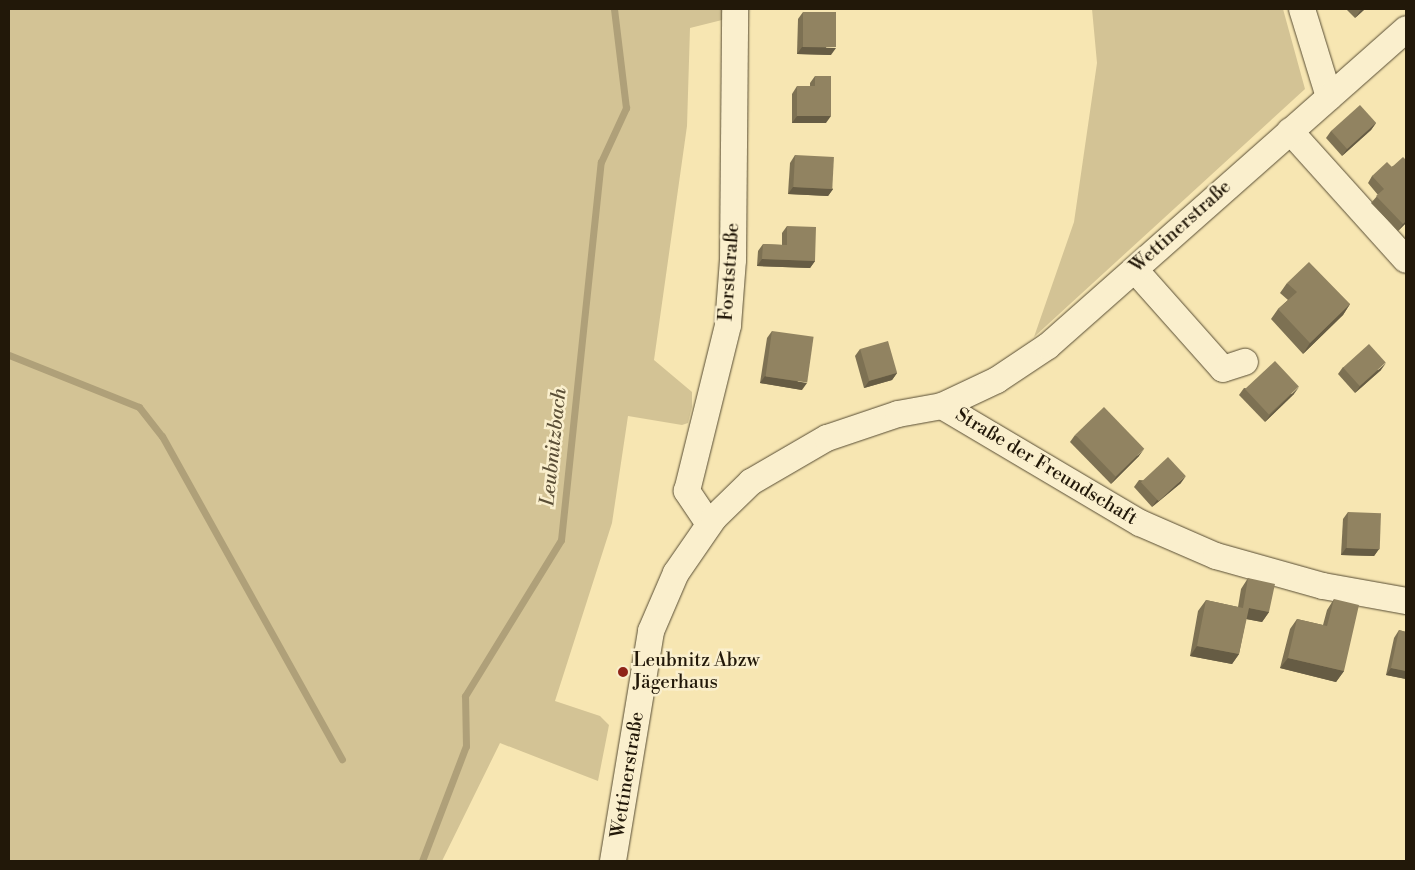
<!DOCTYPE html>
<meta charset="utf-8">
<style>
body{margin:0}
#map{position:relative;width:1415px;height:870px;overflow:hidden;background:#f7e6b2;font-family:"Libre Bodoni",serif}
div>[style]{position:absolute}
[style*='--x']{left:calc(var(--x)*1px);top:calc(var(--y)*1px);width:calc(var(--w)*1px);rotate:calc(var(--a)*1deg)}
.green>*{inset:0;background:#d3c395}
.stream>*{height:7px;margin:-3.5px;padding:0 3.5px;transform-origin:3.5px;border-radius:3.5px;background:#afa079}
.roads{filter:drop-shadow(0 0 1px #574c33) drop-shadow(0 0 1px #574c33)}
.minor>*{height:26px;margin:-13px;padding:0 13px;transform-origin:13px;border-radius:13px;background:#faefcd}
.wall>*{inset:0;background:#7d7153}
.shaded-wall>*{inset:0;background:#665c44}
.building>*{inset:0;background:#918361;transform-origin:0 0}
.dots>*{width:14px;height:14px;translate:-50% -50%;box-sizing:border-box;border:2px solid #faefcd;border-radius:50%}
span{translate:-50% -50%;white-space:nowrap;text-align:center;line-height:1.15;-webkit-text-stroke:5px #faefcd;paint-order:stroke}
.street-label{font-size:19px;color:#221809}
.poi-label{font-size:19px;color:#221809}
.left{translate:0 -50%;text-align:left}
.water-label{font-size:20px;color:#5a4e36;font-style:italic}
.frame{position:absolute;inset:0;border:10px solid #221809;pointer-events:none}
</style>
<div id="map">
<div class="green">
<i style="clip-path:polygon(9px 9px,722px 9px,722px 20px,690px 28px,687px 126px,654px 360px,692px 392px,692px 407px,688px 423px,682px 425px,628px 416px,612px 523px,555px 701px,600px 716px,609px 725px,598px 781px,500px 743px,442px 861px,9px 861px)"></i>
<i style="clip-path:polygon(1092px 9px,1283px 9px,1305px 89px,1034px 337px,1074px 222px,1097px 63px)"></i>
</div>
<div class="stream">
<i style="--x:9;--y:355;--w:140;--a:21.8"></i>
<i style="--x:139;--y:407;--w:37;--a:52"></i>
<i style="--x:162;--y:436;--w:370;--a:60.9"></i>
<i style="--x:422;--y:861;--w:123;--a:-69.1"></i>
<i style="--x:466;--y:746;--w:50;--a:-91.1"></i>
<i style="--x:465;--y:696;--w:183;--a:-58.4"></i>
<i style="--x:561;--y:540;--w:380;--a:-84"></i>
<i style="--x:601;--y:162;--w:60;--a:-65.2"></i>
<i style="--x:626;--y:108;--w:100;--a:-96.9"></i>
</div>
<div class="roads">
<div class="minor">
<i style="--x:1302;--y:9;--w:92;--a:72.9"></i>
<i style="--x:1290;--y:131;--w:173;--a:48"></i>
<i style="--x:1135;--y:270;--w:132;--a:48.4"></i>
<i style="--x:1223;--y:369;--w:23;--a:-18"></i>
<i style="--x:942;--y:406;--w:230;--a:30.6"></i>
<i style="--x:1140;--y:523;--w:83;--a:23.5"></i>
<i style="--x:1216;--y:556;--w:111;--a:15.7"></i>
<i style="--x:1323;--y:586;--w:84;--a:10.2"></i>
<i style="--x:709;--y:524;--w:40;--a:-124"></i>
<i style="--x:687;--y:491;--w:171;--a:-76.1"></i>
<i style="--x:728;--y:325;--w:65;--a:-85.6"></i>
<i style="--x:733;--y:260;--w:251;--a:-89.5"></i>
<i style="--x:613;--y:861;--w:233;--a:-80.6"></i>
<i style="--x:651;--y:631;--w:63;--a:-66.7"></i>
<i style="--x:676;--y:573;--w:67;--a:-55.4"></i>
<i style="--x:714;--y:518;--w:52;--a:-44.2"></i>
<i style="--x:751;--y:482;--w:88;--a:-30.1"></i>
<i style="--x:827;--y:438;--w:75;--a:-18.7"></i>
<i style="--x:898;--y:414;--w:45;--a:-10.3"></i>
<i style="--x:942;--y:406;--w:61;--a:-25.3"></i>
<i style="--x:997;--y:380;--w:61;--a:-33.7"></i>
<i style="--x:1048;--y:346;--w:478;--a:-41.5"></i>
</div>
</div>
<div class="wall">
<i style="clip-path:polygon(1346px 9px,1365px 9px,1355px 18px)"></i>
<i style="clip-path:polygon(803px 12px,831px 55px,797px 54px,798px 19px)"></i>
<i style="clip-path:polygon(815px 76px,826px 123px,792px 123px,792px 94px,797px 86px,810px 86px,810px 83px)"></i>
<i style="clip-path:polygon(1376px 123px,1371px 130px,1342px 156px,1326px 138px,1331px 131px)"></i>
<i style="clip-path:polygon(795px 155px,833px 189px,828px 196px,788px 194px,790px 163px)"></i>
<i style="clip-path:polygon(1406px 160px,1406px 223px,1398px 231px,1371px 203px,1378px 195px,1368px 183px,1372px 176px)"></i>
<i style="clip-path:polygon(787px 226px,815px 261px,810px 268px,757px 266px,758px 251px,763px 244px,782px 245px,782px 233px)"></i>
<i style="clip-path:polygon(1287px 283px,1350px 304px,1343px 315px,1303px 354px,1271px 319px,1278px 309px,1288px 300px,1280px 293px)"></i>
<i style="clip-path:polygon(772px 331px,802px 390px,760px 383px,767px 338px)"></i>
<i style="clip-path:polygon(860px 349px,897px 373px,892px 380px,864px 388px,855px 356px)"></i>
<i style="clip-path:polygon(1343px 367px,1381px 370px,1355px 393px,1338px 374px)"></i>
<i style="clip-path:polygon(1244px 388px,1294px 394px,1265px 422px,1239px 395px)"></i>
<i style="clip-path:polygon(1075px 435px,1139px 456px,1111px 484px,1070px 442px)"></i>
<i style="clip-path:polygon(1139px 480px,1181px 483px,1152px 507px,1134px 487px)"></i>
<i style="clip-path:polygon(1348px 512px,1379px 549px,1374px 556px,1341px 555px,1343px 519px)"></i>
<i style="clip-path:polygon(1248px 578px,1269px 612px,1262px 622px,1246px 619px,1239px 654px,1232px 664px,1190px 656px,1198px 611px,1206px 600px,1238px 607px,1241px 589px)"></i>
<i style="clip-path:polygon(1334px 599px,1344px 671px,1336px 682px,1280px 668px,1290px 629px,1297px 619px,1323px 625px,1327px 610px)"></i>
<i style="clip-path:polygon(1399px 630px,1406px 632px,1406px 679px,1386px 675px,1394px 638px)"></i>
</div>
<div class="shaded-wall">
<i style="clip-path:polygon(1362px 9px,1365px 9px,1355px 18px,1360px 11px)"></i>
<i style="clip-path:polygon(802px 47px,836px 48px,831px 55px,797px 54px)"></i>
<i style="clip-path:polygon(797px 116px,831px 116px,826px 123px,792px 123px)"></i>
<i style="clip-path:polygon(1376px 123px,1371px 130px,1342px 156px,1347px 149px)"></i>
<i style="clip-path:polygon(793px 187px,833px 189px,828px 196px,788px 194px)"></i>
<i style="clip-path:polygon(1406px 221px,1406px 223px,1398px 231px,1403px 224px)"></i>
<i style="clip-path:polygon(762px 259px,815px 261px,810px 268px,757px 266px)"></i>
<i style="clip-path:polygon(1350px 304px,1343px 315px,1303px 354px,1310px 343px)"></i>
<i style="clip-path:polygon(1386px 363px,1381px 370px,1355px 393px,1360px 386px)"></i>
<i style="clip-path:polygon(897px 373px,892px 380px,864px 388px,869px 381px)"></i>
<i style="clip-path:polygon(765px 376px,807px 383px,802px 390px,760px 383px)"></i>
<i style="clip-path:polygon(1299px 387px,1294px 394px,1265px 422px,1270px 415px)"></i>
<i style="clip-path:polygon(1144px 449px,1139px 456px,1111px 484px,1116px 477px)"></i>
<i style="clip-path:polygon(1186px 476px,1181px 483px,1152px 507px,1157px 500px)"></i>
<i style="clip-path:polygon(1346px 548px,1379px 549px,1374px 556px,1341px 555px)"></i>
<i style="clip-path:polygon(1249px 608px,1269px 612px,1262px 622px,1241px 618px)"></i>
<i style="clip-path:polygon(1197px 646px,1239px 654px,1232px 664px,1190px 656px)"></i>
<i style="clip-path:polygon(1288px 658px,1344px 671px,1336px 682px,1280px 668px)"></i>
<i style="clip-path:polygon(1391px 668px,1406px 671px,1406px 679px,1386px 675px)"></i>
</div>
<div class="building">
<i style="left:803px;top:12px;width:33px;height:35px"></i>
<i style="clip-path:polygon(815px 76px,831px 76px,831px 116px,797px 116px,797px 86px,815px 86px)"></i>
<i style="left:1360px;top:105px;width:24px;height:39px;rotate:48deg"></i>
<i style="left:795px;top:155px;width:39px;height:32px;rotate:3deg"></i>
<i style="clip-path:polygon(1403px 157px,1406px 160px,1406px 221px,1403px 224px,1376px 196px,1384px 189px,1372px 176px,1387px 162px,1392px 167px)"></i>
<i style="clip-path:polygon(787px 226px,816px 227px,815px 261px,762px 259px,763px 244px,787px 245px)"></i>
<i style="clip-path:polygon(1309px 262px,1350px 304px,1310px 343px,1278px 309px,1297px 292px,1287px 283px)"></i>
<i style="left:772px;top:331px;width:42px;height:46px;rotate:8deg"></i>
<i style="left:888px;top:341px;width:33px;height:29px;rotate:74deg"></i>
<i style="left:1369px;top:344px;width:25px;height:35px;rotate:48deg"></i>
<i style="left:1275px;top:361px;width:35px;height:41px;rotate:47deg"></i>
<i style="left:1104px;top:407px;width:58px;height:40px;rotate:46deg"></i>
<i style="left:1168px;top:457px;width:26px;height:37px;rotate:47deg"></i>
<i style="left:1348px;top:512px;width:33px;height:36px;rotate:2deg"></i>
<i style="clip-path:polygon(1248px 578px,1275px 584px,1269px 612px,1249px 608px,1239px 654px,1197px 646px,1206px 600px,1243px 608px)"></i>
<i style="clip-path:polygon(1334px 599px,1359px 605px,1344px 671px,1288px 658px,1297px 619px,1327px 626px)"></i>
<i style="clip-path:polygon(1399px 630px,1406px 632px,1406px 671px,1391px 668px)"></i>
</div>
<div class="dots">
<i style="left:623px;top:672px;background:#8f2418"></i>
</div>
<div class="street-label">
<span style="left:1181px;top:227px;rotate:-42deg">Wettinerstraße</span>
<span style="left:730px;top:272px;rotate:-86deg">Forststraße</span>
<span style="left:1046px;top:467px;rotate:31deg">Straße der Freundschaft</span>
<span style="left:628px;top:775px;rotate:-81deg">Wettinerstraße</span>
</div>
<div class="poi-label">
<span class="left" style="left:633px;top:672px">Leubnitz Abzw<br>Jägerhaus</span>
</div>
<div class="water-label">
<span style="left:554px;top:447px;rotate:-84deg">Leubnitzbach</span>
</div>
<div class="frame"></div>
</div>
